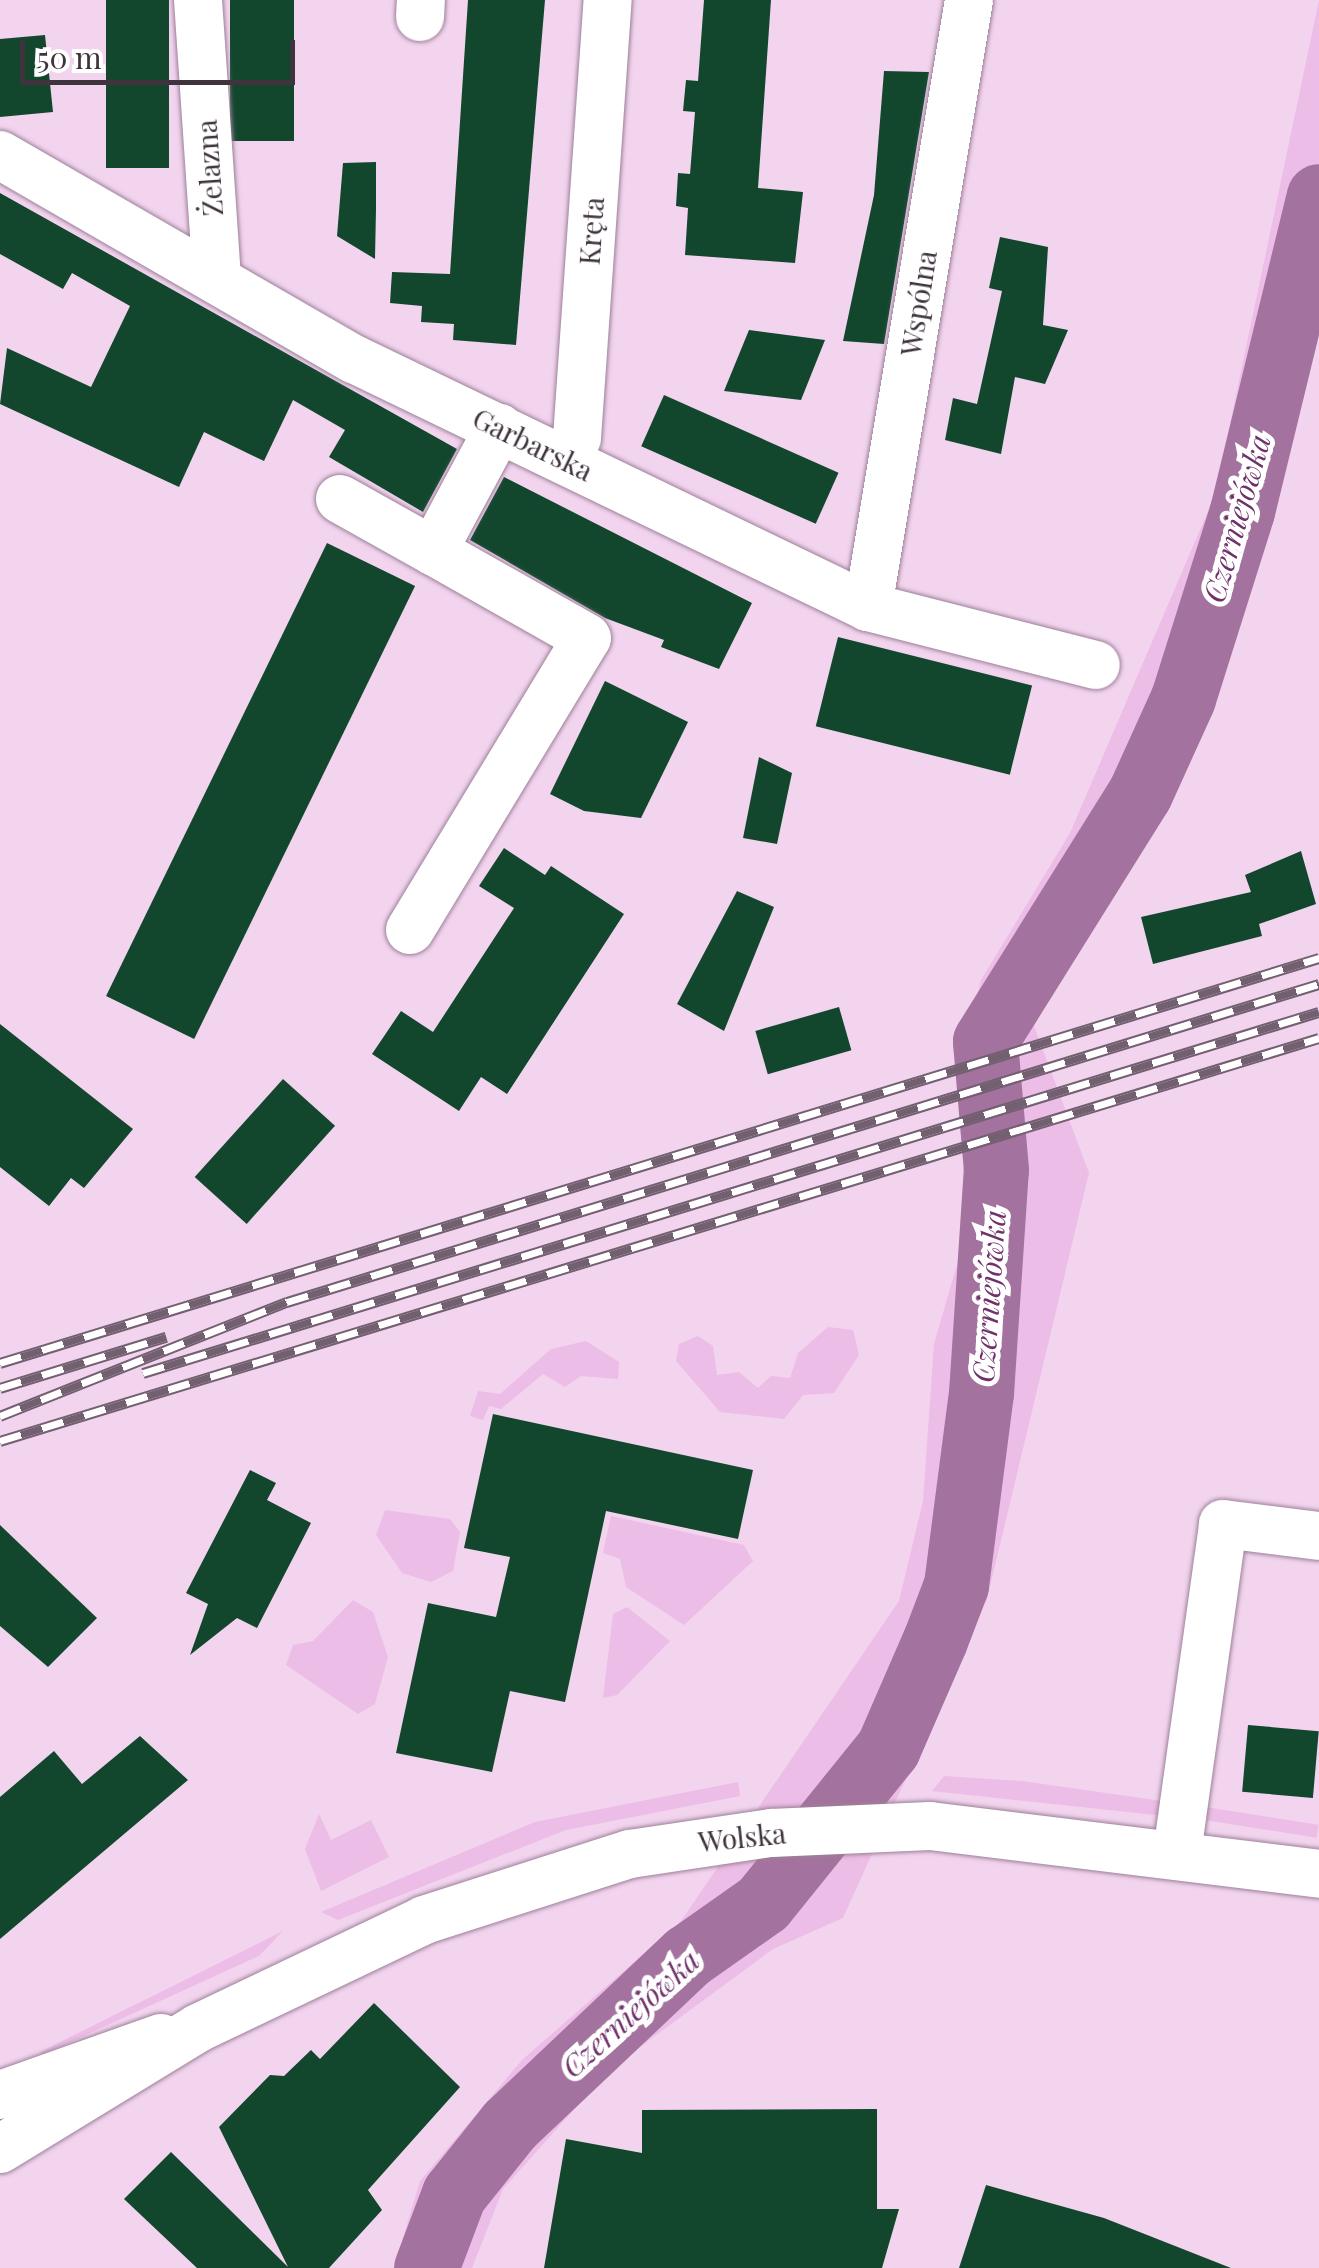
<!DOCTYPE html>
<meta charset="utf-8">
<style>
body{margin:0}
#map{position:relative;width:1319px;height:2268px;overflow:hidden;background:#f3d4ef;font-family:"Playfair Display",serif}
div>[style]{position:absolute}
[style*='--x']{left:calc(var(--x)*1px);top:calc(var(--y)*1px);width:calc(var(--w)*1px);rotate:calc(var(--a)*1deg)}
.green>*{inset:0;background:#ecbde6;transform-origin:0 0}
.river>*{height:65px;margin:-32.5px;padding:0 32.5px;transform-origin:32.5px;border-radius:32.5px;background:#a4729e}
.building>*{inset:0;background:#12472e;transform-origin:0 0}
.roads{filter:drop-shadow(0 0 2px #9c8098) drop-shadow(0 0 2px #9c8098)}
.minor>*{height:48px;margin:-24px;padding:0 24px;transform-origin:24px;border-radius:24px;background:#fff}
.rail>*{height:11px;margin-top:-5.5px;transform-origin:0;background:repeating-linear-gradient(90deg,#fff 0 22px,#726070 0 44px);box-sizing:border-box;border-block:2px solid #726070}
span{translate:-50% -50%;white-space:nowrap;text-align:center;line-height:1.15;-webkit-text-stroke:10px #fff;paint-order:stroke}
.street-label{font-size:28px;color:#3f333e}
.water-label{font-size:30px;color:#70316b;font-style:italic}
.scale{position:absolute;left:20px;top:40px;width:275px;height:45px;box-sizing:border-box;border:5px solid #3f333e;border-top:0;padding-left:12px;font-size:30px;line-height:35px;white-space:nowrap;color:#3f333e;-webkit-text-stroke:8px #fff;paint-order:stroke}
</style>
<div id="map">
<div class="green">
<i style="clip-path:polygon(1319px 0,1319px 295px,1273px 518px,1166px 805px,1045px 975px,1034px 1026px,1089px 1173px,987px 1599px,843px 1918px,773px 1949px,610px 2069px,503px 2189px,472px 2268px,394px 2268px,420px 2181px,522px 2060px,681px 1921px,899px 1601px,923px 1501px,934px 1344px,971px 1216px,966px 1038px,981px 980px,1070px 833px,1215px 495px)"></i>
<i style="clip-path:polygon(828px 1327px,853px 1330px,859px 1355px,834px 1393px,803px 1395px,784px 1419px,720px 1412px,676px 1361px,679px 1344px,698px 1336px,713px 1346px,717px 1375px,739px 1372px,758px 1388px,771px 1376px,790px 1378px,798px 1353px)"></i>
<i style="clip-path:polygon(586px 1341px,619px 1362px,618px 1379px,581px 1376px,565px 1387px,543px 1374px,501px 1409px,489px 1406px,483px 1420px,470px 1416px,478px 1391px,500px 1394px,551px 1349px)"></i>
<i style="clip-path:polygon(385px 1510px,450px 1519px,460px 1532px,453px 1571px,431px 1582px,402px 1573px,376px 1535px)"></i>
<i style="clip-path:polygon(611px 1516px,744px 1545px,753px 1561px,684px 1625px,626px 1587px,620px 1559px,603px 1553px)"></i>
<i style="clip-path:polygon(353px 1600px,373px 1612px,388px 1657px,375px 1704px,358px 1714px,286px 1665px,293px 1645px,313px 1641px)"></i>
<i style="clip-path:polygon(627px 1607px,670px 1641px,617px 1695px,603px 1698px,613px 1614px)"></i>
<i style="clip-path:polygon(944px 1776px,1022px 1781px,1176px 1803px,1174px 1817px,932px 1791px)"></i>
<i style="clip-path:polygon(738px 1782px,740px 1796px,566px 1830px,338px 1920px,321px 1912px,535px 1822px)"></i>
<i style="left:1193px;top:1805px;width:127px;height:13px;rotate:9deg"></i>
<i style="clip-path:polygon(319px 1814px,331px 1840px,371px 1820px,389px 1857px,321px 1891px,305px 1849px)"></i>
<i style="clip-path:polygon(283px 1931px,259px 1956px,42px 2055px,40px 2052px)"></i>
</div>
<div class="river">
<i style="--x:426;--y:2268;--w:79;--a:-69.3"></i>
<i style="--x:454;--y:2194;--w:88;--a:-51.4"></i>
<i style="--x:509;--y:2125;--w:246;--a:-43.4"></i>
<i style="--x:688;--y:1956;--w:92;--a:-35.2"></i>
<i style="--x:763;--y:1903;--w:199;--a:-51.1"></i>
<i style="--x:888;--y:1748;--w:118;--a:-66.5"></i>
<i style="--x:935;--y:1640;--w:59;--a:-69.1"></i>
<i style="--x:956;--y:1585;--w:194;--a:-82.6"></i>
<i style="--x:981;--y:1393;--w:224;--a:-86.2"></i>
<i style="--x:996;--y:1170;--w:129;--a:-94.9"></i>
<i style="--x:985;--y:1041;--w:292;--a:-58"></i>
<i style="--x:1140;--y:793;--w:104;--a:-65.6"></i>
<i style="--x:1183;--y:698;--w:196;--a:-72.5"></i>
<i style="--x:1242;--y:511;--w:324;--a:-76.3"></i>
</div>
<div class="building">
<i style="left:106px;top:0;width:63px;height:168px"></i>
<i style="left:230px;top:0;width:64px;height:141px"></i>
<i style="clip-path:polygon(468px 0,545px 0,516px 345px,453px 340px,454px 324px,421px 322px,422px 306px,390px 303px,392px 272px,450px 274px)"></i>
<i style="clip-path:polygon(704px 0,771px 0,758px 188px,803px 192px,795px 263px,685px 255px,688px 208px,676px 206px,678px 173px,690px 174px,695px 112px,683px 111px,686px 80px,698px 81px)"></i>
<i style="clip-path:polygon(45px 35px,53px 112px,0 117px,0 39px)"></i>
<i style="clip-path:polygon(884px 71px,929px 72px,884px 344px,843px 341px,874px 195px)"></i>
<i style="clip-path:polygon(376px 162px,376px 209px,375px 259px,337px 236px,343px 163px)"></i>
<i style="clip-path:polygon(0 193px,457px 449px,423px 512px,329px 457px,345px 430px,293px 400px,264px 461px,204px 432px,179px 487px,0 404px,7px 348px,91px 387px,130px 306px,72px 273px,63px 289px,0 254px)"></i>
<i style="clip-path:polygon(1000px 237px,1048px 247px,1043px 325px,1068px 330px,1045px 384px,1015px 377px,1001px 454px,945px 440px,953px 398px,977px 404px,1002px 291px,989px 288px)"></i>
<i style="clip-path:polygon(749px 330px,825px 340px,801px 400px,724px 391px)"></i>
<i style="left:664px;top:395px;width:191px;height:56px;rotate:24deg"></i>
<i style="clip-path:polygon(504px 477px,752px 603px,719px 669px,661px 647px,664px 640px,605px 618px,470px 540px)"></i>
<i style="left:327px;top:543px;width:98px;height:504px;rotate:26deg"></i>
<i style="left:838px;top:637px;width:200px;height:92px;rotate:14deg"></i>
<i style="clip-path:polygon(605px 681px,688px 722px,641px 818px,584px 811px,550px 794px)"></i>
<i style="clip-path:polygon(759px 757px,792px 773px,777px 844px,743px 838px)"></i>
<i style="clip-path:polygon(504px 848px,545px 875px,551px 866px,624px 914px,507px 1094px,481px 1077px,459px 1111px,372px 1054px,401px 1011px,433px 1032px,514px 908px,479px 886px)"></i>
<i style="clip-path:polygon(1301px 851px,1316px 904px,1259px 924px,1262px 936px,1153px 964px,1141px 917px,1251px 892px,1245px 875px)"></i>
<i style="clip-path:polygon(737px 891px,774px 907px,724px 1031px,677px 1004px)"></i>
<i style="left:839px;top:1007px;width:45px;height:87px;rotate:74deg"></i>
<i style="clip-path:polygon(0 1024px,133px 1129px,84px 1188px,71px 1178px,49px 1206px,0 1167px)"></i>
<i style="left:283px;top:1079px;width:70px;height:132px;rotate:42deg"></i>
<i style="clip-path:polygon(493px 1414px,753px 1470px,738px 1539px,606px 1511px,565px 1702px,510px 1691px,492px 1772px,396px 1753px,428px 1603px,496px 1617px,510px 1557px,464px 1548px)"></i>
<i style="clip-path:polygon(250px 1470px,276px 1483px,267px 1500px,311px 1523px,257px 1628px,237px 1618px,190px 1655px,208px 1604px,186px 1593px)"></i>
<i style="clip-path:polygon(0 1525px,97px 1618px,48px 1667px,0 1626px)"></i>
<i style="left:1248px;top:1725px;width:71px;height:67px;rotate:5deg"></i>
<i style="clip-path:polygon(140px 1736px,188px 1780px,0 1939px,0 1797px,54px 1751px,82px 1784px)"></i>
<i style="clip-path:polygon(374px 2003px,460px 2087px,368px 2190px,382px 2210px,329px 2268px,197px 2268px,124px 2199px,171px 2152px,288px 2267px,219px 2127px,270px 2075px,284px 2076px,311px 2050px,320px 2059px)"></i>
<i style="clip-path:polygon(877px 2109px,877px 2209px,899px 2209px,882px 2268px,544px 2268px,566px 2139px,642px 2153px,642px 2110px)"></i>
<i style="clip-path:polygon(986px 2185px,1104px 2218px,1231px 2268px,959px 2268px)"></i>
</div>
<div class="roads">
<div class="minor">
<i style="--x:198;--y:0;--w:278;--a:86.1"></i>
<i style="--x:420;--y:17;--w:17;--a:-87"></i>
<i style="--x:0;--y:155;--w:409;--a:30"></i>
<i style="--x:354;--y:359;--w:571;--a:25.76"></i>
<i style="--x:868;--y:607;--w:235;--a:14.3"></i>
<i style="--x:567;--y:460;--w:24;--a:-66"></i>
<i style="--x:577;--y:438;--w:439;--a:-86"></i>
<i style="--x:340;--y:499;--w:107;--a:29.2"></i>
<i style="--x:433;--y:551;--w:140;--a:-61.8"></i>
<i style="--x:868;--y:607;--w:615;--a:-80.55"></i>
<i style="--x:410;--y:930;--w:341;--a:-58.8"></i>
<i style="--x:587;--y:638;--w:177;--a:-150.5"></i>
<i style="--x:1177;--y:1853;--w:332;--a:-82"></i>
<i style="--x:1223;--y:1524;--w:97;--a:7.1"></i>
<i style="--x:0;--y:2095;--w:171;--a:-19.5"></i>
<i style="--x:0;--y:2149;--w:232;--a:-31.4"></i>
<i style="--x:198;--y:2028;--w:250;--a:-25.5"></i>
<i style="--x:424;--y:1920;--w:216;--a:-17.8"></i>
<i style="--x:630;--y:1854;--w:143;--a:-8.5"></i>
<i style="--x:771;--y:1833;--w:159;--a:-2.5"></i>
<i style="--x:930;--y:1826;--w:392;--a:7"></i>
</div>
</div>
<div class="rail">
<i style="--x:0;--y:1363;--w:1380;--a:-17.07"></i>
<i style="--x:143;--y:1373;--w:1230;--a:-17.07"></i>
<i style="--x:0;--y:1388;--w:174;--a:-17.1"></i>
<i style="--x:0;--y:1416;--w:309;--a:-21.7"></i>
<i style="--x:287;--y:1302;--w:1080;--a:-17.13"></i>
<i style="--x:0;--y:1441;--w:1379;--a:-16.99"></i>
</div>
<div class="street-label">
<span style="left:209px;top:168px;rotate:-94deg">Żelazna</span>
<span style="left:591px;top:231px;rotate:-86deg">Kręta</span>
<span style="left:918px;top:303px;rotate:-81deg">Wspólna</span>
<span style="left:533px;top:444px;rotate:26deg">Garbarska</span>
<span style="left:742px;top:1837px;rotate:-6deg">Wolska</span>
</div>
<div class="water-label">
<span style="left:1236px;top:518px;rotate:-74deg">Czerniejówka</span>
<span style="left:988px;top:1296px;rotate:-86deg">Czerniejówka</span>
<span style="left:630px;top:2013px;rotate:-42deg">Czerniejówka</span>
</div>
<div class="scale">50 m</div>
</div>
